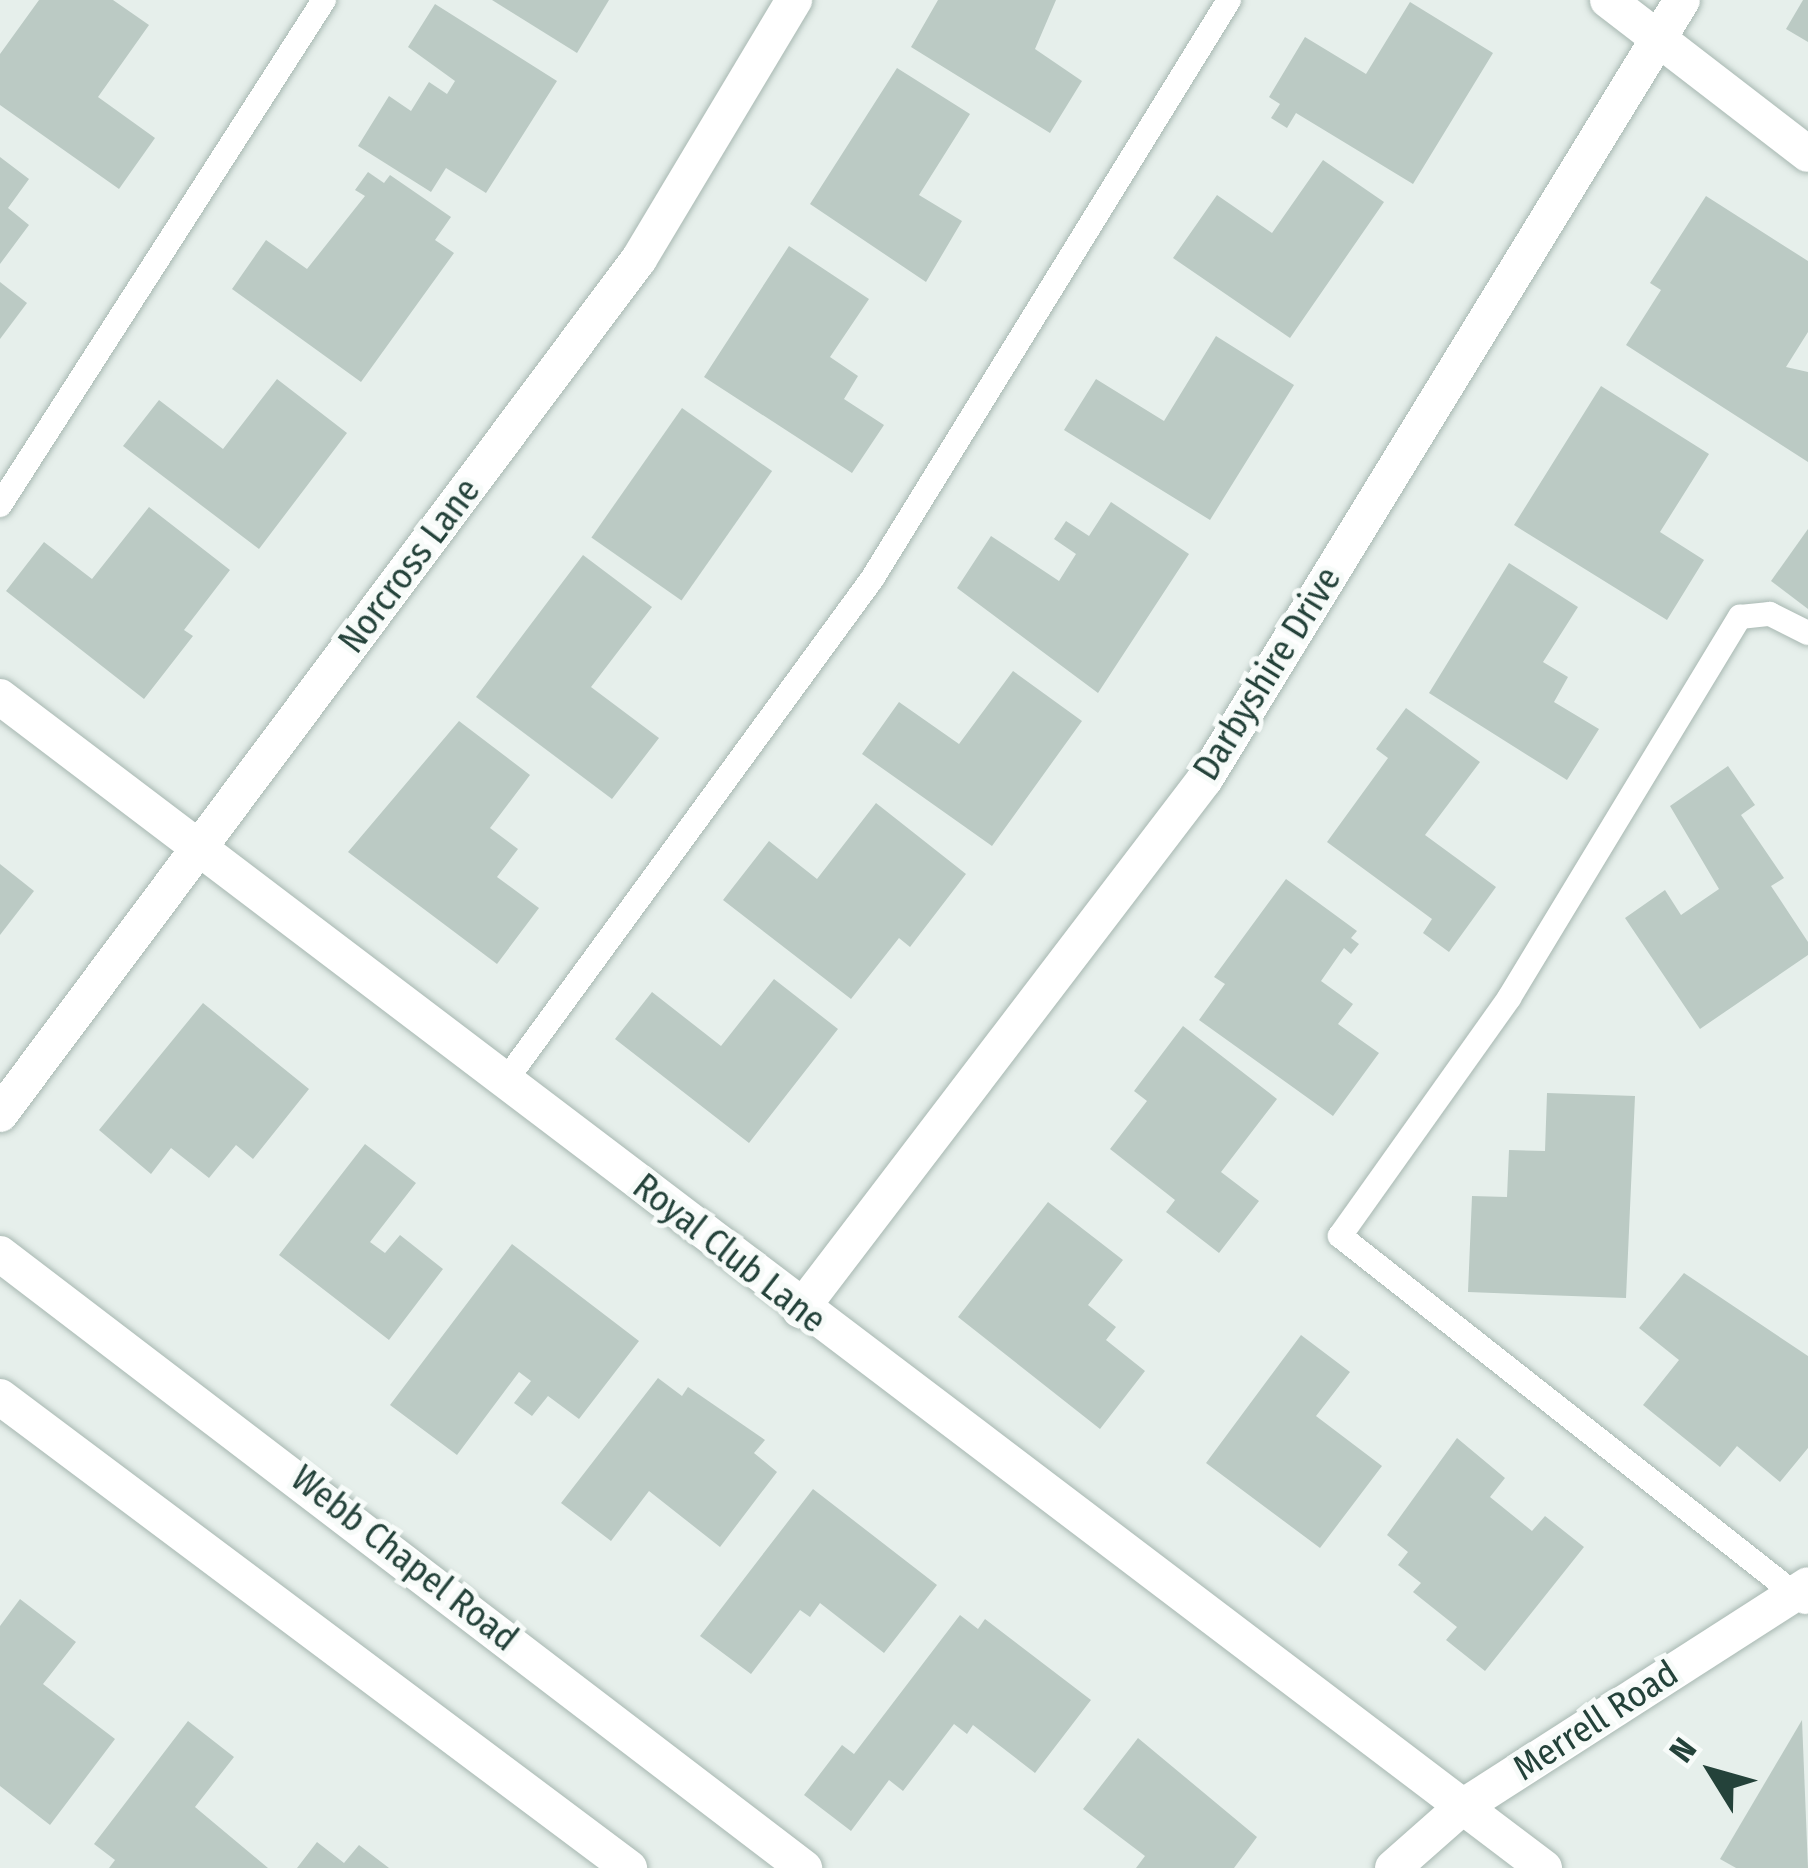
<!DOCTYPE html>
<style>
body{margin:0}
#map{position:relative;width:1808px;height:1868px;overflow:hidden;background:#e6efeb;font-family:"Fira Sans Condensed",sans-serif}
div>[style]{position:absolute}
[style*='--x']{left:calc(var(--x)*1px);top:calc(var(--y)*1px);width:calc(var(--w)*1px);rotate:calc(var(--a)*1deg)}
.building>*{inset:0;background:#bbcac4;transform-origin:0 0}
.roads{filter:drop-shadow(0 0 3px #a8b8b2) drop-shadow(0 0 3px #a8b8b2)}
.service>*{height:24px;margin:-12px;padding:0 12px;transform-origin:12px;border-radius:12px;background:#fff}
.minor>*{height:36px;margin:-18px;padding:0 18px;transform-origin:18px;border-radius:18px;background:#fff}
.tertiary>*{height:36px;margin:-18px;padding:0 18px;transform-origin:18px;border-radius:18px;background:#fff}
.secondary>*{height:36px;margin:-18px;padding:0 18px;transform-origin:18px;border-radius:18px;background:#fff}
span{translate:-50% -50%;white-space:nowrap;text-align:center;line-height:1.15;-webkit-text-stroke:10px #f7fbf9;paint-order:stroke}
.street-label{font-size:36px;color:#24423a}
.north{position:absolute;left:1652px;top:1712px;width:120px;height:120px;-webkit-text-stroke:9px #f7fbf9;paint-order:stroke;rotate:307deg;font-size:33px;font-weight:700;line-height:48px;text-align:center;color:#24423a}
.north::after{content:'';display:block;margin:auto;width:42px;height:54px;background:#24423a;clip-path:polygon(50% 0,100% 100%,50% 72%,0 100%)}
</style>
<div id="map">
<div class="building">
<i style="clip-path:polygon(39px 0,113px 0,149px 25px,98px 97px,155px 138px,119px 189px,0 105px,0 54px)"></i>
<i style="clip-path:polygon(492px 0,609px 0,577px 53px)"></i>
<i style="clip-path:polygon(938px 0,1056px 0,1035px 49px,1082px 81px,1050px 133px,911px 47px)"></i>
<i style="clip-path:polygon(1803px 0,1808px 0,1808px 42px,1786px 29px)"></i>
<i style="clip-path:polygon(1410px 2px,1493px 53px,1413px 184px,1296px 113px,1287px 128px,1271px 118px,1280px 104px,1269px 97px,1305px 37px,1366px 74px)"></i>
<i style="clip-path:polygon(435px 4px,557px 81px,486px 193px,446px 168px,431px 192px,358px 146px,389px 96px,411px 111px,429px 82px,447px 94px,455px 81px,408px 47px)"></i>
<i style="clip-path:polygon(897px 68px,970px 114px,919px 195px,962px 221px,926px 282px,810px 204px)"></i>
<i style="clip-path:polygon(0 157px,29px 179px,8px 208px,29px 225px,0 264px)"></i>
<i style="clip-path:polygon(1323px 160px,1384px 202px,1290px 338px,1173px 258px,1217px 195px,1272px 233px)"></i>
<i style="clip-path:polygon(368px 172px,384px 183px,390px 175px,451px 217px,435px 240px,454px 253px,361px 382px,232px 289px,266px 240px,307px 269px,365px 196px,355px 190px)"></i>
<i style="clip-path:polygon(1706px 196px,1808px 261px,1808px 332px,1786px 367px,1808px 372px,1808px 462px,1626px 345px,1661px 290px,1650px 283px)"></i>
<i style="clip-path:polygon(789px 246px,869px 299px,830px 357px,858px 376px,844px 399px,884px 425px,852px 473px,704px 377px)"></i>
<i style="clip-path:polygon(0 282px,27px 303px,0 339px)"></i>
<i style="clip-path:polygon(1216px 336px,1294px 385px,1210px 520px,1064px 430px,1096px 379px,1164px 421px)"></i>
<i style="clip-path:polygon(277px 379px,347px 433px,259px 549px,123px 446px,159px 400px,223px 449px)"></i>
<i style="clip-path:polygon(1601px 386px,1709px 454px,1660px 532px,1704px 560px,1667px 620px,1514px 525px)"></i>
<i style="left:682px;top:408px;width:110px;height:158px;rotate:35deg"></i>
<i style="clip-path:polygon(1111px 502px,1189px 554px,1098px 693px,957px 588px,991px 536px,1059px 581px,1076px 554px,1054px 539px,1066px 521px,1089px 536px)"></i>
<i style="clip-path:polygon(149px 507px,230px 570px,184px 630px,193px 636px,144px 699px,6px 591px,44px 542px,92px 579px)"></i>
<i style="clip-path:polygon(1808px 529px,1808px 609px,1771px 581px)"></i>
<i style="clip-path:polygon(583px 555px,652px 607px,591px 687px,659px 738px,612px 799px,476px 697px)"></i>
<i style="clip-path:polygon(1509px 563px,1578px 607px,1543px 662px,1568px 677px,1554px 702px,1599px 729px,1567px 780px,1429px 693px)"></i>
<i style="clip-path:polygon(1013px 671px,1082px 721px,992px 846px,862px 754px,899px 702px,959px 744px)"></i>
<i style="clip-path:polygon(1406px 708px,1480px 762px,1425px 835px,1496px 887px,1449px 952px,1423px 933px,1432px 919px,1327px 842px,1388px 758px,1376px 749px)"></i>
<i style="clip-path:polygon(459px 721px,530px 775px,490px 828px,518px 849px,497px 877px,539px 908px,497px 964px,348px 852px)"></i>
<i style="clip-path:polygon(1728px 766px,1755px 805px,1741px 815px,1784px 878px,1771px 886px,1808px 942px,1808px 955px,1700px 1029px,1625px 918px,1665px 890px,1681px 915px,1719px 889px,1670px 806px)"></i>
<i style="clip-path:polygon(876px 803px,966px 874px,910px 947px,899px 938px,851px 999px,723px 900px,769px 841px,817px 879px)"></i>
<i style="clip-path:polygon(0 864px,34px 891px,0 935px)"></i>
<i style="clip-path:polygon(1286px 879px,1357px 931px,1351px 938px,1359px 944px,1351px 954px,1344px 948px,1321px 981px,1353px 1004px,1338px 1024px,1379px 1053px,1333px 1116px,1199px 1020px,1225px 984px,1214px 977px)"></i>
<i style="clip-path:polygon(774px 979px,838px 1029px,749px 1143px,615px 1039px,652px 992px,721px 1046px)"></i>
<i style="clip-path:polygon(203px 1003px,309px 1089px,253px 1159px,236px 1145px,209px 1178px,171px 1148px,151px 1174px,99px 1130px)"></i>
<i style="clip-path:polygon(1183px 1026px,1277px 1099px,1221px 1172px,1259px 1201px,1219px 1253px,1166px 1212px,1175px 1200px,1110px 1149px,1147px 1101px,1134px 1091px)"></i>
<i style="clip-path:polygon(1547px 1093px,1635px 1096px,1626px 1298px,1468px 1292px,1472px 1196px,1507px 1197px,1509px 1150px,1545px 1151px)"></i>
<i style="clip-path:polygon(365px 1144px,416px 1183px,370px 1242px,385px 1253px,400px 1235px,443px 1269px,389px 1340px,279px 1255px)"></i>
<i style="clip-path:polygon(1048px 1202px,1123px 1260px,1088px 1305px,1116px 1327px,1106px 1340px,1145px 1371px,1100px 1429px,958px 1317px)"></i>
<i style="clip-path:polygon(512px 1244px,639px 1341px,579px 1419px,548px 1396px,532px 1416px,514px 1403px,531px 1381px,519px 1372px,457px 1455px,390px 1405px)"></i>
<i style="clip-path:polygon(1684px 1273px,1808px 1356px,1808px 1448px,1780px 1482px,1737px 1446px,1720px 1467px,1643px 1405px,1679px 1360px,1639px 1328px)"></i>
<i style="clip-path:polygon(1301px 1335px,1350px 1372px,1316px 1416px,1382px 1466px,1320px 1548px,1206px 1463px)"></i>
<i style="clip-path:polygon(658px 1378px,682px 1396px,688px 1387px,765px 1440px,754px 1453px,777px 1472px,720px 1547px,649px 1491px,611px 1541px,561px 1503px)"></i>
<i style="clip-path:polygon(1457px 1438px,1505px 1478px,1490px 1497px,1532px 1531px,1545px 1516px,1584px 1547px,1485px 1671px,1446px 1640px,1457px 1627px,1413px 1592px,1421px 1583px,1398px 1565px,1408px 1552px,1387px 1535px)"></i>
<i style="clip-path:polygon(813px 1489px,937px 1585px,884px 1653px,820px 1603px,810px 1617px,800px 1610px,751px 1674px,700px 1636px)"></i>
<i style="clip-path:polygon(20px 1599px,76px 1642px,43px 1684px,115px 1739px,50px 1825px,0 1786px,0 1626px)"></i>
<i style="clip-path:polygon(960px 1615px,978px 1629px,985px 1619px,1091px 1700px,1035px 1773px,973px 1725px,967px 1734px,954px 1724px,903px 1791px,889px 1780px,851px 1831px,804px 1795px,842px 1745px,854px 1754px)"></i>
<i style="clip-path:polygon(1802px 1720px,1808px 1868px,1736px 1868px,1720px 1859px)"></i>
<i style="clip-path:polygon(188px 1721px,234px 1757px,195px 1807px,268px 1868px,109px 1868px,115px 1860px,94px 1844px)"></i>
<i style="clip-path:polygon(1138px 1738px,1257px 1837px,1234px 1868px,1136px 1868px,1145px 1856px,1083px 1809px)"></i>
<i style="clip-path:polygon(317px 1842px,344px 1863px,359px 1845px,389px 1868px,297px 1868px)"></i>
</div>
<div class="roads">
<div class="service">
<i style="--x:0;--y:505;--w:600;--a:-57.32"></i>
<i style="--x:506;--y:1080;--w:620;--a:-53.85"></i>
<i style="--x:872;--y:579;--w:680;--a:-58.34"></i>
<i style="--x:1805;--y:1602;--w:592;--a:-141.79"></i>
<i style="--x:1340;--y:1236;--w:292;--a:-54.6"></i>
<i style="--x:1509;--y:998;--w:446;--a:-58.8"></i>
<i style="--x:1740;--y:617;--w:30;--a:-6"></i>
<i style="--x:1770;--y:614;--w:42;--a:26.6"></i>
</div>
<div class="minor">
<i style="--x:1608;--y:0;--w:252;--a:37.6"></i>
<i style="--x:0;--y:697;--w:1938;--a:37.18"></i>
<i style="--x:0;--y:1114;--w:1067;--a:-53.23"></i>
<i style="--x:639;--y:259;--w:302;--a:-59.1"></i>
<i style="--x:800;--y:1310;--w:668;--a:-52.67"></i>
<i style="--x:1205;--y:779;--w:913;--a:-58.52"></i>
</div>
<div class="tertiary">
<i style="--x:1393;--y:1868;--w:91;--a:-41.4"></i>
<i style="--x:1461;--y:1808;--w:412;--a:-32.7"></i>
</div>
<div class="secondary">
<i style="--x:0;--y:1254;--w:1012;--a:37.37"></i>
<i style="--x:0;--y:1397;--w:786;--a:36.83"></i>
</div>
</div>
<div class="street-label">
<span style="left:410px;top:566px;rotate:-53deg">Norcross Lane</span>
<span style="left:1268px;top:674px;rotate:-58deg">Darbyshire Drive</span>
<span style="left:729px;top:1254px;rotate:38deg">Royal Club Lane</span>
<span style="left:404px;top:1559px;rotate:38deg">Webb Chapel Road</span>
<span style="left:1596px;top:1721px;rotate:-33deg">Merrell Road</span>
</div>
<div class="north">N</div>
</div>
